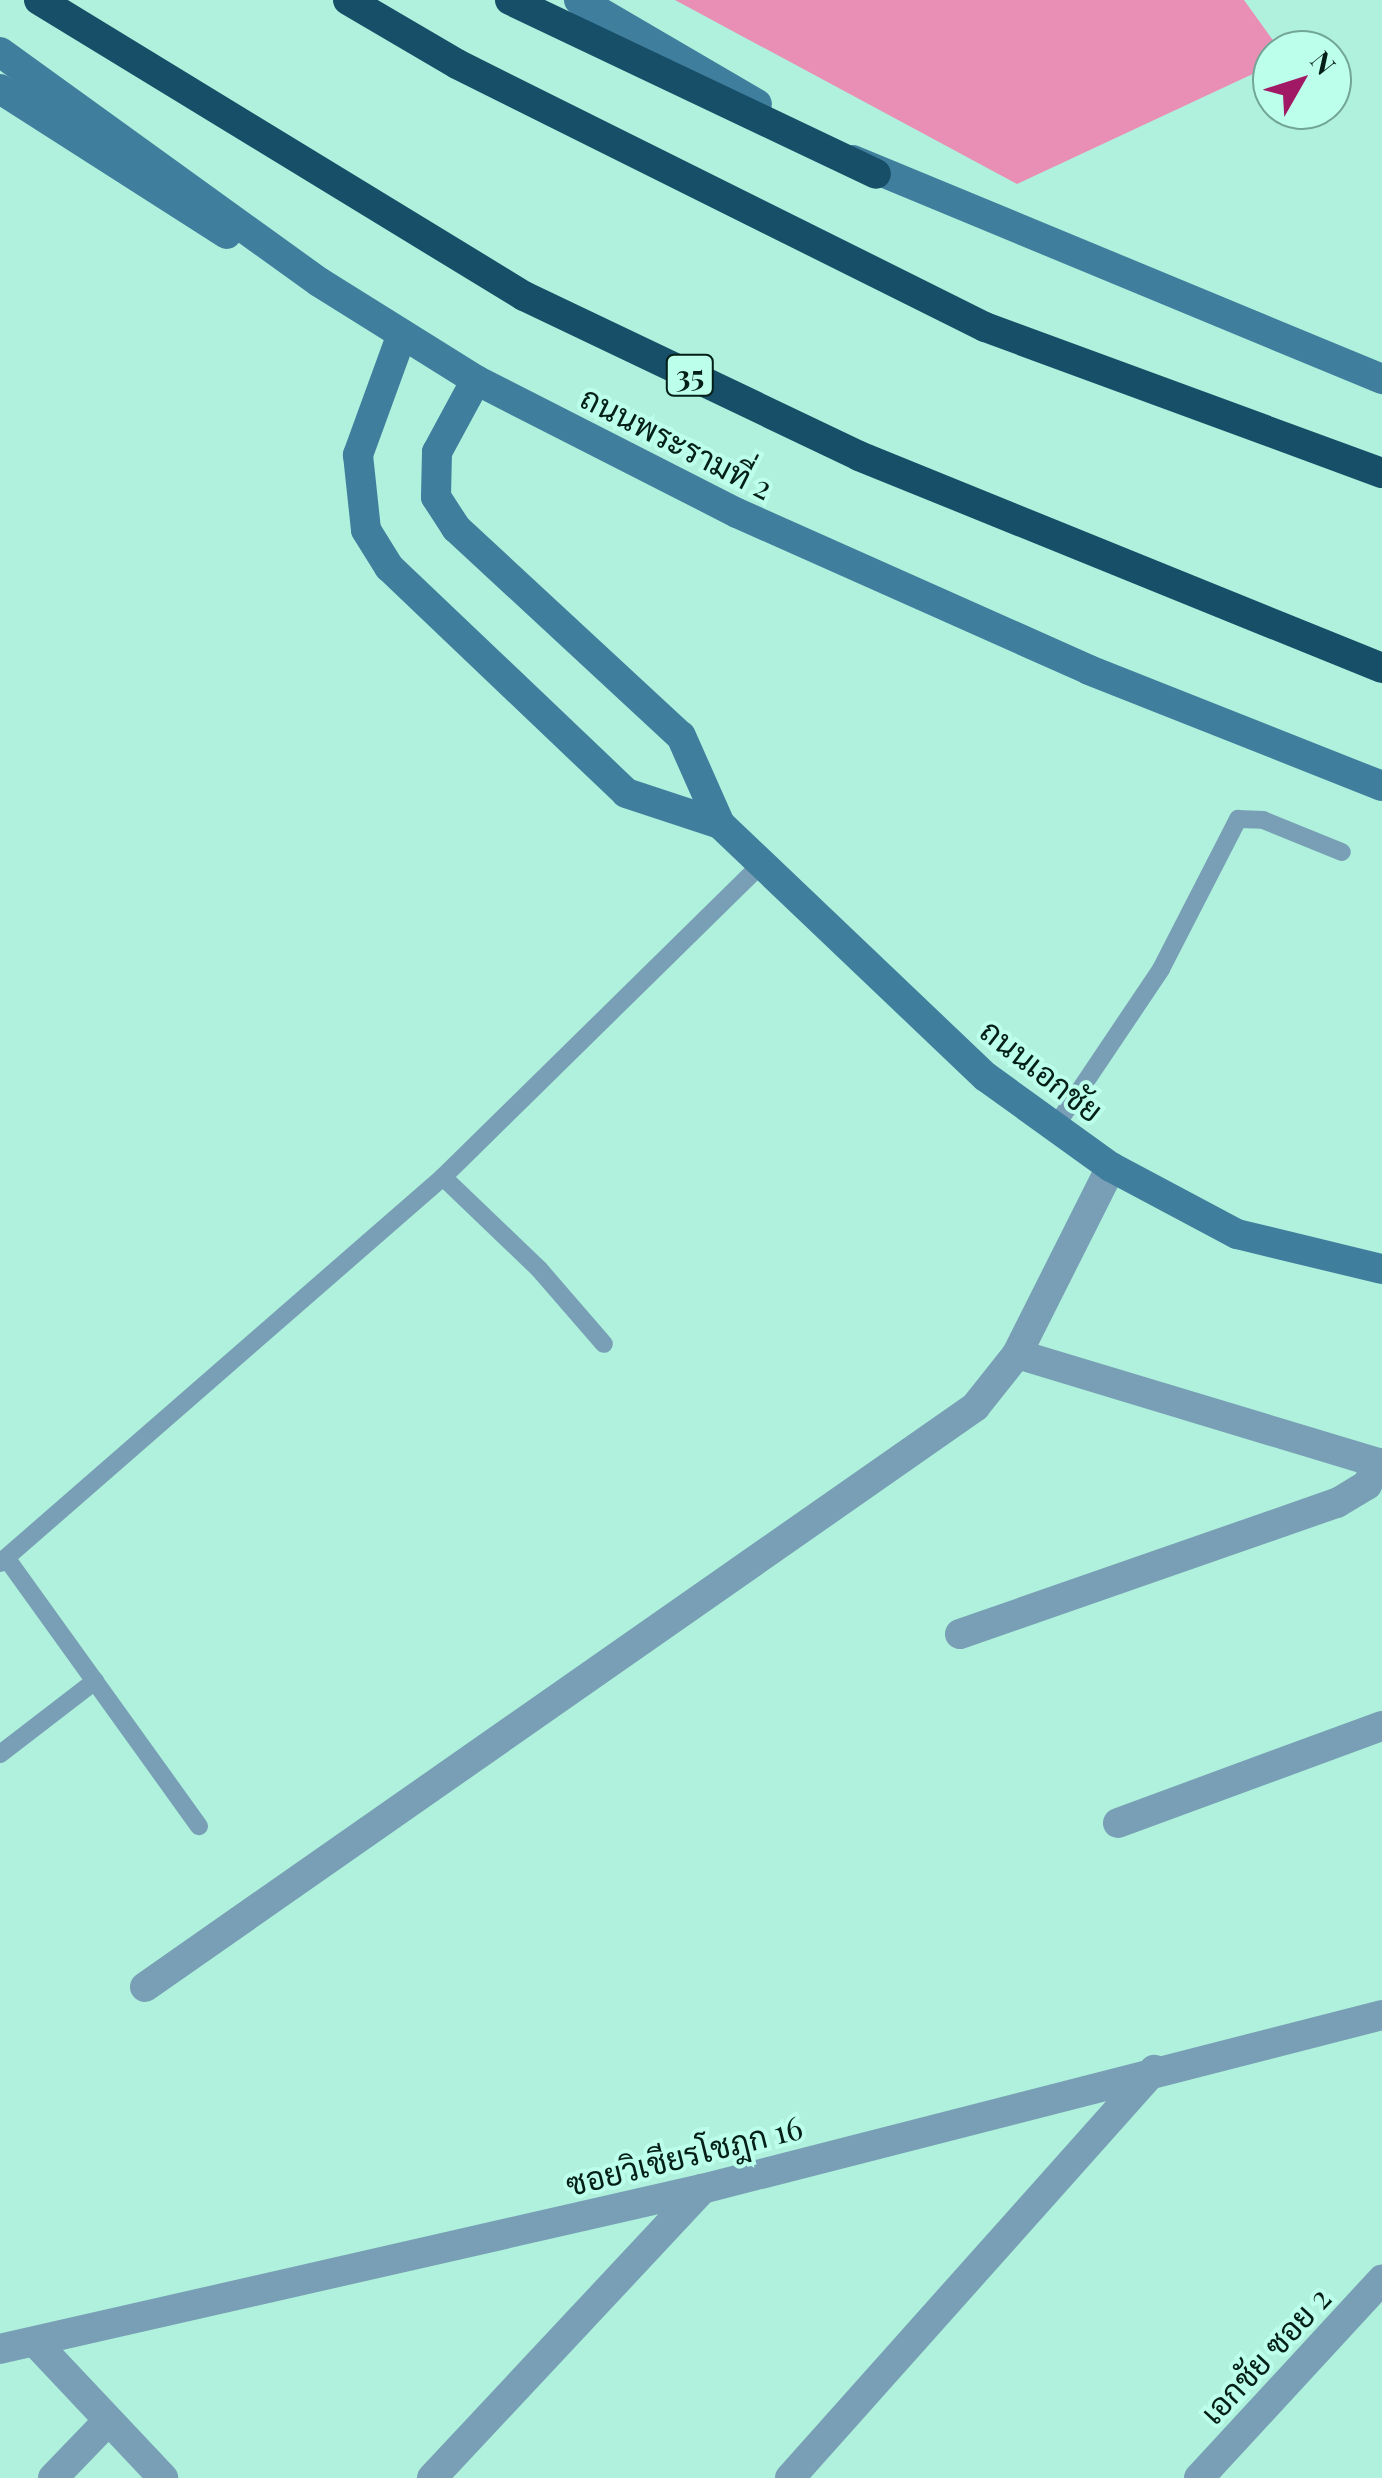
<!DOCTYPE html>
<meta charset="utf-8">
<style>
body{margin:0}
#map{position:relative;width:1382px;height:2478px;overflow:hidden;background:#aff1dc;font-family:"Playfair Display",Sarabun,serif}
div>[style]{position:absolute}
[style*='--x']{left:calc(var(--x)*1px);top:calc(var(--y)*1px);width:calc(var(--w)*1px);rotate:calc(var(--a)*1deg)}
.forest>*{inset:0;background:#e98fb6}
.lane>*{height:18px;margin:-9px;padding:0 9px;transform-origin:9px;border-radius:9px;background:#789fb5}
.street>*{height:30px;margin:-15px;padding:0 15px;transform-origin:15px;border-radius:15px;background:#789fb5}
.secondary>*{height:30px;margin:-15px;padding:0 15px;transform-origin:15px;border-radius:15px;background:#407e9e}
.highway>*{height:30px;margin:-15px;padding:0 15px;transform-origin:15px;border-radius:15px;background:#174f69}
span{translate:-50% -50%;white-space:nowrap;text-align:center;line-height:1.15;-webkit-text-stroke:8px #bcffea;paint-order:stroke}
.shield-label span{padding:2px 8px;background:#bcffea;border:2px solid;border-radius:8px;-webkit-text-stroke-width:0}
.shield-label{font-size:30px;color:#041f18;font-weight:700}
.street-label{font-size:32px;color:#041f18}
.north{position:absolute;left:1252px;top:30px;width:100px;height:100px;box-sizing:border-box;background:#bcffea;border:2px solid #72a596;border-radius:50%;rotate:51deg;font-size:28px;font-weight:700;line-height:40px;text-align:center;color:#041f18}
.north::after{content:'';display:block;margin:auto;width:35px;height:45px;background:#a11965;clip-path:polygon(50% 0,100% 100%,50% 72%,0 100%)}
</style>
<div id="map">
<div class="forest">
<i style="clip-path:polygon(675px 0,1244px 0,1280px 50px,1272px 50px,1272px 65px,1017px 184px)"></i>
</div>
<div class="lane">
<i style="--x:1055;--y:1127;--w:190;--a:-56.1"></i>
<i style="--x:1161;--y:969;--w:169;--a:-62.8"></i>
<i style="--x:1238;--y:819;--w:25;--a:2"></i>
<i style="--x:1263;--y:820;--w:85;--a:22.1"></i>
<i style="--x:443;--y:1177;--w:133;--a:43.8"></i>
<i style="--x:539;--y:1269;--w:99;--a:49.1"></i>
<i style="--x:7;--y:1559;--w:329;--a:54.3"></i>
<i style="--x:0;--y:1563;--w:588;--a:-41.07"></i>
<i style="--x:443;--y:1177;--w:449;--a:-44.5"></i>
<i style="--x:0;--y:1754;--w:120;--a:-37.5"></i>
</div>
<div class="street">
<i style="--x:1111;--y:1167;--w:209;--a:116.7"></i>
<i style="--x:1017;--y:1354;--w:381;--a:16.8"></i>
<i style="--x:960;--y:1634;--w:399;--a:-19.2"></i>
<i style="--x:1337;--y:1503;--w:35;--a:-31"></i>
<i style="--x:1367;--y:1485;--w:25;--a:-63"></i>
<i style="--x:1118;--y:1823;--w:281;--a:-20.2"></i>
<i style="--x:145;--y:1987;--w:1013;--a:-34.95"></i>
<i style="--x:975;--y:1407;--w:68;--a:-51.6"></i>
<i style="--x:35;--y:2342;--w:187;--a:46.7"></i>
<i style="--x:0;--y:2349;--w:720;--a:-12.84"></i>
<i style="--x:702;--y:2189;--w:702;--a:-14.35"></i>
<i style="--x:53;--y:2478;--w:76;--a:-46.1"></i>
<i style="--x:432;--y:2478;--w:396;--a:-46.9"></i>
<i style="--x:790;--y:2478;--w:547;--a:-48.26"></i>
<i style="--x:1199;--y:2478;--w:270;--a:-47.3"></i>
</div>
<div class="secondary">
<i style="--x:579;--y:0;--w:206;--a:30.3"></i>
<i style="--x:0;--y:52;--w:393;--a:35.8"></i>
<i style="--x:319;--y:282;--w:185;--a:32"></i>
<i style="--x:476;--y:380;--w:293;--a:27"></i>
<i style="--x:737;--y:513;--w:385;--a:24"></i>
<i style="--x:1089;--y:670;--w:315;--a:21.6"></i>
<i style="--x:0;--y:89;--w:269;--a:32.6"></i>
<i style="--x:853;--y:160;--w:573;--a:22.49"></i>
<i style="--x:402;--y:334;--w:129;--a:110"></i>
<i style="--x:358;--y:455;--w:75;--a:83.9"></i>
<i style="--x:366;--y:530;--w:44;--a:58.1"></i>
<i style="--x:389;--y:567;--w:327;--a:43.6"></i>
<i style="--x:626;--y:793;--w:99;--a:18.3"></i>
<i style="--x:720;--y:824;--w:367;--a:43.6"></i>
<i style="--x:986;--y:1077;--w:154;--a:35.8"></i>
<i style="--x:1111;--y:1167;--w:143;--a:28"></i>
<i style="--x:1237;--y:1234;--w:149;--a:13.6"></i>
<i style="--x:476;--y:380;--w:82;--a:118.4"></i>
<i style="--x:437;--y:452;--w:45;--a:91.3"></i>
<i style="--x:436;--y:497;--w:37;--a:57"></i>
<i style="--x:456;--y:528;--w:306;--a:42.8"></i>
<i style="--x:681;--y:736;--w:96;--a:66.1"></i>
</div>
<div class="highway">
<i style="--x:39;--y:0;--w:568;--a:31.4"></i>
<i style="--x:524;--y:296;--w:371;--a:25.5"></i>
<i style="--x:859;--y:456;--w:564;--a:22.07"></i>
<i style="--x:348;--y:0;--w:126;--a:30.4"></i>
<i style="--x:457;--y:64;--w:590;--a:26.48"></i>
<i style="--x:985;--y:327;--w:423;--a:20.2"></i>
<i style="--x:510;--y:0;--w:405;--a:25.4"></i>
</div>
<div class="shield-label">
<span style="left:690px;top:375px">35</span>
</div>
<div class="street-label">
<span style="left:677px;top:442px;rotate:27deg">ถนนพระรามที่ 2</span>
<span style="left:1042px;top:1070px;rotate:38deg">ถนนเอกชัย</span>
<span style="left:684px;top:2155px;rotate:-14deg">ซอยวิเชียรโชฎก 16</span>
<span style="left:1265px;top:2355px;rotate:-47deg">เอกชัย ซอย 2</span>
</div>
<div class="north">N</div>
</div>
